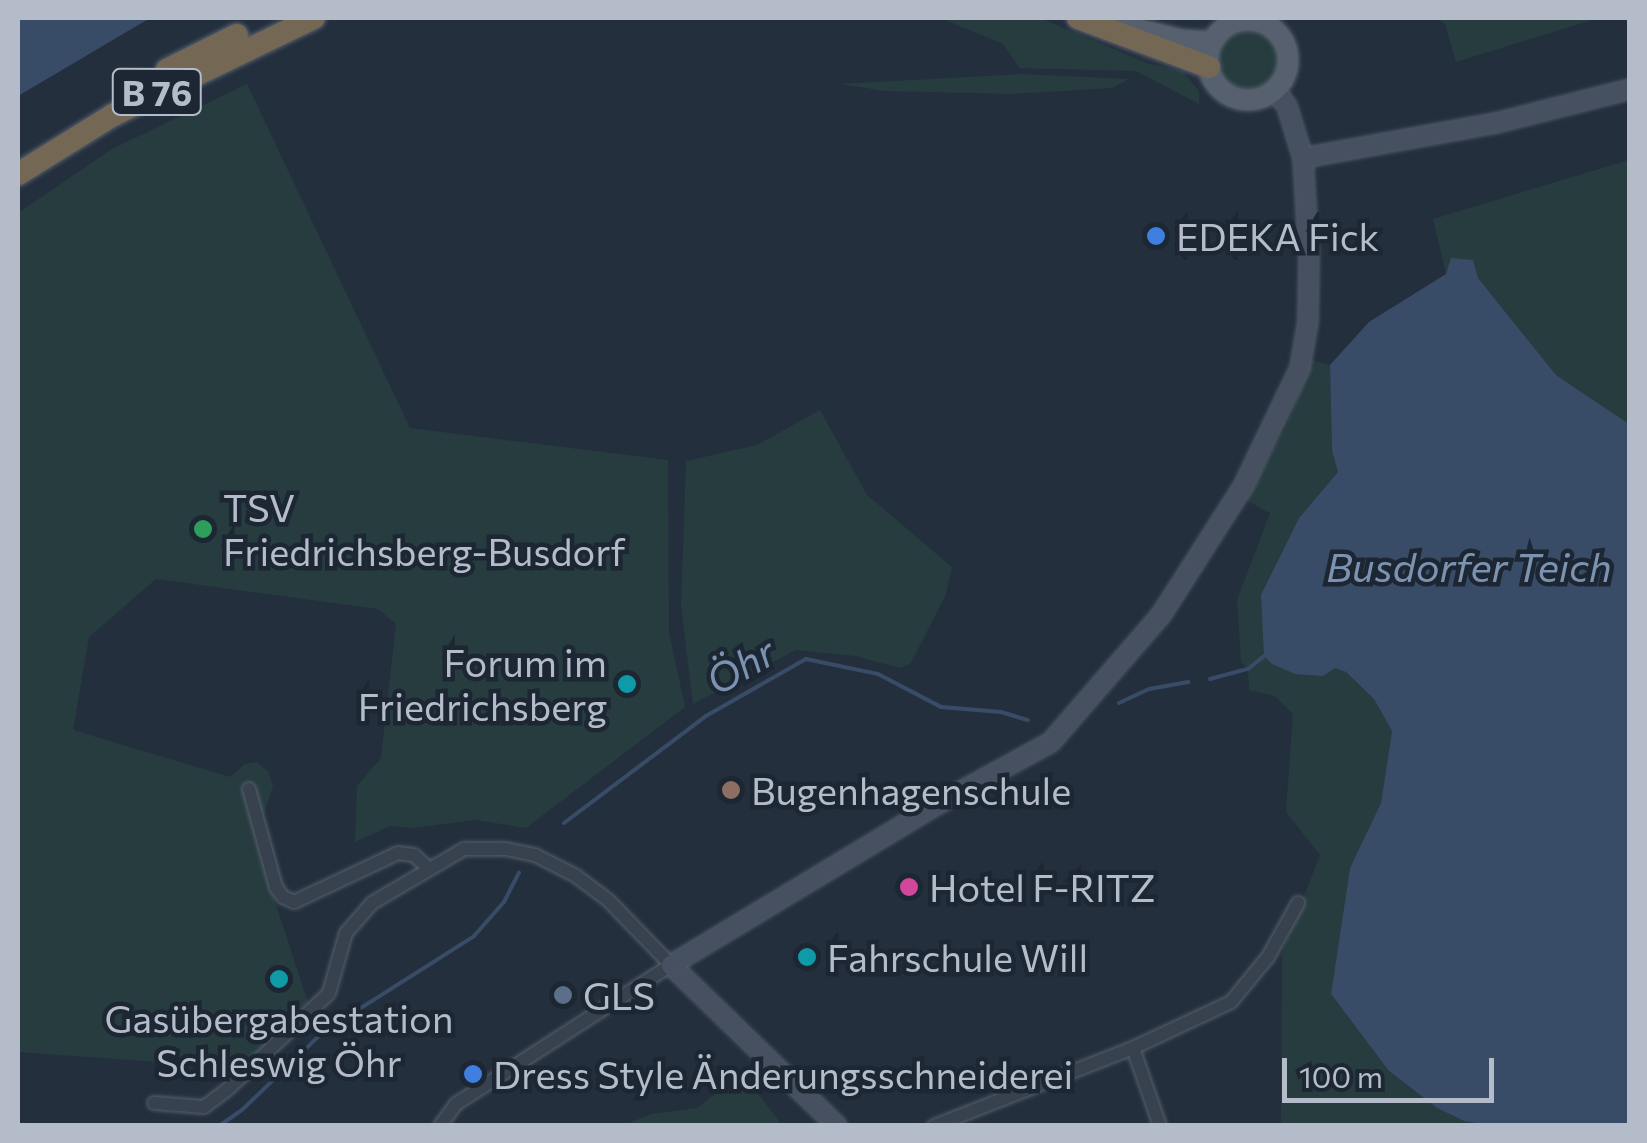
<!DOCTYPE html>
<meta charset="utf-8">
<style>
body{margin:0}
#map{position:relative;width:1647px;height:1143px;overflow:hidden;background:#242f3e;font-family:Commissioner,sans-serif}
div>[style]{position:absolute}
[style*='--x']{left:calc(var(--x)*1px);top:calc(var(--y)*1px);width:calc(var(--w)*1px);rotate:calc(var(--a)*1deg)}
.green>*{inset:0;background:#263c3f}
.round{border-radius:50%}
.water>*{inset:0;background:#394c67}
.stream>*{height:4px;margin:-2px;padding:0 2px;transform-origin:2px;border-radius:2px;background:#394c67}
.roads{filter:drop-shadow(0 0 2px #565f6c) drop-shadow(0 0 2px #565f6c)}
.street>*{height:12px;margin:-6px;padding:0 6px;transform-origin:6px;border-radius:6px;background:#38414e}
.secondary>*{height:18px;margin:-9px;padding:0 9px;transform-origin:9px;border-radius:9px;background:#465061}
.primary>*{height:20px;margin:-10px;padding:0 10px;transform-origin:10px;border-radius:10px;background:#56606e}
.primary>.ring{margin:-10px;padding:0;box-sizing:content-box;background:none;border:20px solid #56606e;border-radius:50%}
.highway>*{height:22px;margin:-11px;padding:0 11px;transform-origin:11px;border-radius:11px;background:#746855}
.dots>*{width:28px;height:28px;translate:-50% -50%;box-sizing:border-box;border:5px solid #1d2633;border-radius:50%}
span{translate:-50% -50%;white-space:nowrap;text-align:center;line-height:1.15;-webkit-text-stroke:9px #1d2633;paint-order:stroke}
.shield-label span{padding:2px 8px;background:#1d2633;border:2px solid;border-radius:8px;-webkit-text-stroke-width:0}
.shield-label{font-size:35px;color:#b4bcc9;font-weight:700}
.poi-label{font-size:38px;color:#b4bcc9}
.left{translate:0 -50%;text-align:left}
.right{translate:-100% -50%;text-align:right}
.water-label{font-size:40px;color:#7c92b1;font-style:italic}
.frame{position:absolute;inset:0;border:20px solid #b4bcc9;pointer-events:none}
.scale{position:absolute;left:1282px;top:1058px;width:212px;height:45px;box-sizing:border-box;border:5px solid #b4bcc9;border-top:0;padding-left:12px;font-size:30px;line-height:35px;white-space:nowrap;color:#b4bcc9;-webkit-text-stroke:8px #1d2633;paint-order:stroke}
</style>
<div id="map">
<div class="green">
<i style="clip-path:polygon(941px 18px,1040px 18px,1147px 63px,1183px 71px,1199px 91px,1199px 104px,1136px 71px,1019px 68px,1003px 44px)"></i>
<i style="clip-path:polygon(1436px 18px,1598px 18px,1456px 62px,1445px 24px)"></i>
<i class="round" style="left:1217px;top:29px;width:62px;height:62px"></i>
<i style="clip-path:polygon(1022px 74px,1129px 79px,1112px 88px,1013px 94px,885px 91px,840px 84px)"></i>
<i style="clip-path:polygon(247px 84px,410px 428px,668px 460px,669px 632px,685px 707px,526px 828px,475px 820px,413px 828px,390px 826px,355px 842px,357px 786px,381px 758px,396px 624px,378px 609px,156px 579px,89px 637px,73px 730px,230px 777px,245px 764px,256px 762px,268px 771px,273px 786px,263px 816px,282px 881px,272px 893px,308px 1002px,242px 1068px,18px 1052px,18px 213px,112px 149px)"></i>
<i style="clip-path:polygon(1629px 160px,1629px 424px,1556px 375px,1478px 278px,1446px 274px,1433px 219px)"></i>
<i style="clip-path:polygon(1312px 360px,1330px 365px,1332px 451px,1338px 472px,1299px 518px,1261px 596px,1263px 620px,1346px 672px,1374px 699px,1392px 731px,1381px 803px,1350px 868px,1331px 994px,1389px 1071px,1437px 1108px,1464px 1121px,1493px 1122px,1493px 1125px,1281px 1125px,1282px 953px,1320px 855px,1286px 812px,1293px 714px,1275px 696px,1249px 690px,1248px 669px,1241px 662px,1237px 600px,1270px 513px,1246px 500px,1285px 429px)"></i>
<i style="clip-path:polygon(820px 410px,867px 495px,952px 567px,946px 594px,911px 663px,901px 668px,855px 656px,796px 650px,693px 704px,681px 606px,686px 461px,757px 445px)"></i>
<i style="clip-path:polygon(734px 1079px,760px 1096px,782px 1125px,624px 1125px,651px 1114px,697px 1108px)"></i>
</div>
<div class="water">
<i style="clip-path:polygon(18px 18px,150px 18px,18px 96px)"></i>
<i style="clip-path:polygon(1451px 258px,1473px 260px,1478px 278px,1556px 375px,1629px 424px,1629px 1125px,1493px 1126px,1464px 1121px,1437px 1108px,1389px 1071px,1331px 994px,1350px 868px,1381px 803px,1392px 731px,1374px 699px,1346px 672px,1335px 668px,1323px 676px,1295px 674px,1272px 664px,1264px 656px,1261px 595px,1299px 518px,1338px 472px,1332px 451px,1330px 365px,1369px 322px,1446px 274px)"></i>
</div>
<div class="stream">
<i style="--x:1210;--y:679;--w:39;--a:-15"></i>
<i style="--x:1248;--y:669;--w:21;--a:-39"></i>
<i style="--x:1119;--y:703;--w:33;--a:-25"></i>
<i style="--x:1149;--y:689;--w:40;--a:-10"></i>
<i style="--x:564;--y:823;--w:178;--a:-37"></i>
<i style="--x:706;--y:716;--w:115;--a:-29.7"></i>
<i style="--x:806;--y:659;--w:74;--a:11.8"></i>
<i style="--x:878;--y:674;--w:71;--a:27.6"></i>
<i style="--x:941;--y:707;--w:60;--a:4.8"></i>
<i style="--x:1001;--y:712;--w:28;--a:17"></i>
<i style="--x:219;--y:1126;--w:28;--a:-35"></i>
<i style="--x:242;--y:1110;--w:112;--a:-43.9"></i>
<i style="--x:323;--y:1032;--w:179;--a:-32.4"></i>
<i style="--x:474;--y:936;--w:45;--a:-48.6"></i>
<i style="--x:504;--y:902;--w:33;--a:-63"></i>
</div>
<div class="roads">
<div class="street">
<i style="--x:249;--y:789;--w:102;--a:74.6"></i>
<i style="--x:276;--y:887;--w:12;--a:55"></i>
<i style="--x:283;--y:897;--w:12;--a:24"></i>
<i style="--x:294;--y:902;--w:115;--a:-25.2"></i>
<i style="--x:398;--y:853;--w:16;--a:7"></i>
<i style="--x:414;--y:855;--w:19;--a:43"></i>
<i style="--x:1133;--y:1048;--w:83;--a:70.9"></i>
<i style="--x:154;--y:1103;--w:50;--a:4.6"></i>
<i style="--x:204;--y:1107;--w:30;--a:-37"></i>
<i style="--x:228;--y:1089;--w:139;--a:-43.5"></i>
<i style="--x:329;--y:993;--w:62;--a:-74.2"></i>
<i style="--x:346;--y:933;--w:40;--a:-49"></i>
<i style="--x:372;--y:903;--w:107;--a:-30.4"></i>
<i style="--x:464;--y:849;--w:42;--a:0"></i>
<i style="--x:506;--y:849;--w:30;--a:12"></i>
<i style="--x:535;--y:855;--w:46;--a:27.1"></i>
<i style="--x:576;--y:876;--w:40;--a:37"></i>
<i style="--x:608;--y:900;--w:91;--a:45.9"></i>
<i style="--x:671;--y:965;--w:256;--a:147.1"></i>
<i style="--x:456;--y:1104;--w:27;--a:126"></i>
<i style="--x:934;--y:1126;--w:214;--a:-21.4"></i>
<i style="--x:1133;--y:1048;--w:108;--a:-25.1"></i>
<i style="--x:1231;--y:1002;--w:58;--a:-50.6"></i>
<i style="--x:1268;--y:957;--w:62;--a:-60.9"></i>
</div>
<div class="secondary">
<i style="--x:1303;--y:158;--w:196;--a:-10.3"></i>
<i style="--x:1496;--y:123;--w:138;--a:-14.2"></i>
<i style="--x:837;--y:1126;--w:231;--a:-135.9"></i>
<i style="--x:671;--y:965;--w:318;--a:-31.1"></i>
<i style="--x:943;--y:801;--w:123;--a:-28.6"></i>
<i style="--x:1051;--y:742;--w:168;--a:-49.1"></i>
<i style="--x:1161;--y:615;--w:152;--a:-57.4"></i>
<i style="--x:1243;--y:487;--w:132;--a:-64.4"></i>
<i style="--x:1300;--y:368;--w:48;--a:-80.3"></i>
<i style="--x:1308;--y:321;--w:63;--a:-89.1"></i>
<i style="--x:1309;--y:258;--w:100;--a:-93.4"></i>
<i style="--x:1303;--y:158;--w:54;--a:-107.1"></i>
<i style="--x:1287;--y:106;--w:21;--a:-129"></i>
</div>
<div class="primary">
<i class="ring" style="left:1208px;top:20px;width:60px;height:60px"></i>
<i style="--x:1124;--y:26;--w:59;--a:13.8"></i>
<i style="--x:1181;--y:40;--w:30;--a:4"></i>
<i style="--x:1211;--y:42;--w:7;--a:-45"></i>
</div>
<div class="highway">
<i style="--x:1078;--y:18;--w:140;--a:20.5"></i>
<i style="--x:167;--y:70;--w:78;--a:-26.6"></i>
<i style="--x:18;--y:174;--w:112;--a:-31.8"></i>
<i style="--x:113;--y:115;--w:223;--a:-25.8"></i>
</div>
</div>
<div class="dots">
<i style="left:1156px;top:236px;background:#3f7fe0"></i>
<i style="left:203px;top:529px;background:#2e9e5b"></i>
<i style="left:627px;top:684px;background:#0f9aa8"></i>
<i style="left:731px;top:790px;background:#8d6e63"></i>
<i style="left:909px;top:887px;background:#d1479c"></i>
<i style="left:807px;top:957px;background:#0f9aa8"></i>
<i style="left:279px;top:979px;background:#0f9aa8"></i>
<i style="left:563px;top:995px;background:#5c6f8a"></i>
<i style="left:473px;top:1074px;background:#3f7fe0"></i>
</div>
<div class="shield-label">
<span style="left:157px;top:92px">B 76</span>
</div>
<div class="poi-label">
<span class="left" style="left:1176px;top:236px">EDEKA Fick</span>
<span class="left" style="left:223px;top:529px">TSV<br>Friedrichsberg-Busdorf</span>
<span class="right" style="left:607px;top:684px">Forum im<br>Friedrichsberg</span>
<span class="left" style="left:751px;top:790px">Bugenhagenschule</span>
<span class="left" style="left:929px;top:887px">Hotel F-RITZ</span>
<span class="left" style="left:827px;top:957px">Fahrschule Will</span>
<span class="left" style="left:583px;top:995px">GLS</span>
<span style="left:279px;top:1040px">Gasübergabestation<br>Schleswig Öhr</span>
<span class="left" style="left:493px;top:1074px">Dress Style Änderungsschneiderei</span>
</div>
<div class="water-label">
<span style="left:1469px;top:566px">Busdorfer Teich</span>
<span style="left:740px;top:665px;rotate:-30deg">Öhr</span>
</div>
<div class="frame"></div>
<div class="scale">100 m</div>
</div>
